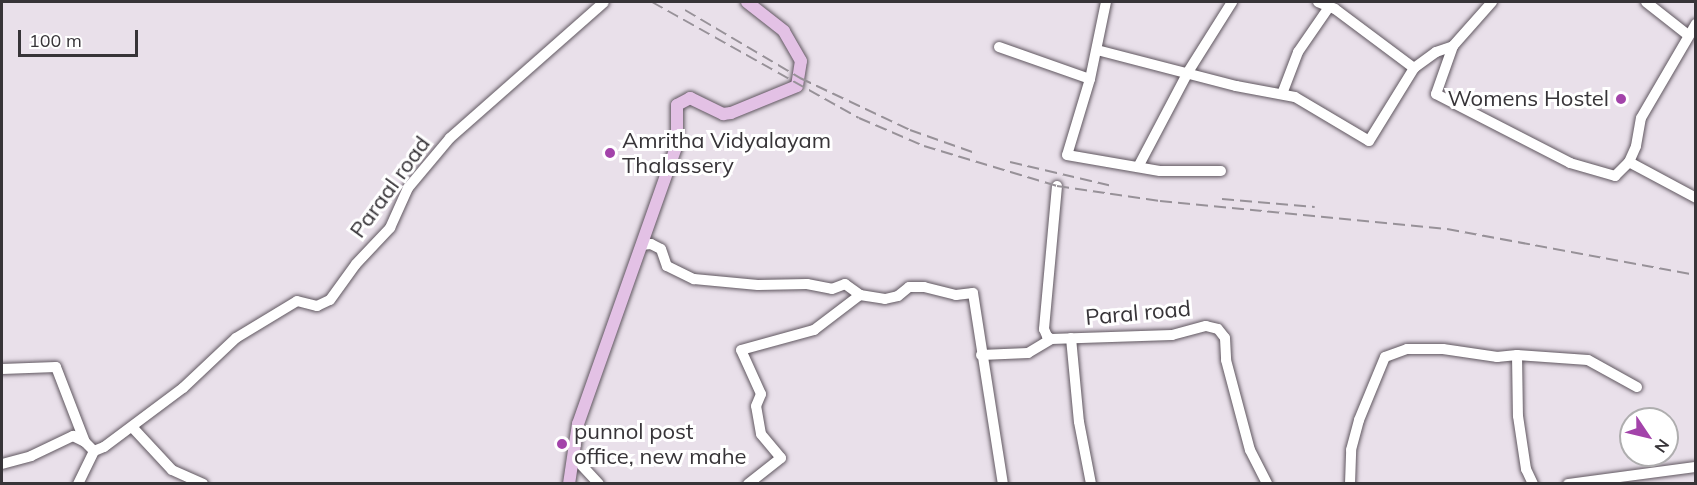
<!DOCTYPE html>
<style>
body{margin:0}
#map{position:relative;width:1697px;height:485px;overflow:hidden;background:#e9e0ea;font-family:Mulish,sans-serif}
div>[style]{position:absolute}
[style*='--x']{left:calc(var(--x)*1px);top:calc(var(--y)*1px);width:calc(var(--w)*1px);rotate:calc(var(--a)*1deg)}
.roads{filter:drop-shadow(0 0 2px #605760) drop-shadow(0 0 2px #605760)}
.minor>*{height:10px;margin:-5px;padding:0 5px;transform-origin:5px;border-radius:5px;background:#fff}
.major>*{height:12px;margin:-6px;padding:0 6px;transform-origin:6px;border-radius:6px;background:#e3c1e5}
.rail>*{height:2px;margin-top:-1px;transform-origin:0;background:repeating-linear-gradient(90deg,#979198 0 12px,transparent 0 18px)}
.dots>*{width:16px;height:16px;translate:-50% -50%;box-sizing:border-box;border:3px solid #fff;border-radius:50%}
span{translate:-50% -50%;white-space:nowrap;text-align:center;line-height:1.15;-webkit-text-stroke:6px #fff;paint-order:stroke}
.poi-label{font-size:22px;color:#373438}
.right{translate:-100% -50%;text-align:right}
.left{translate:0 -50%;text-align:left}
.street-label{font-size:22px;color:#373438}
.frame{position:absolute;inset:0;border:3px solid #373438;pointer-events:none}
.north{position:absolute;left:1619px;top:407px;width:60px;height:60px;box-sizing:border-box;background:#fff;border:2px solid #afaeaf;border-radius:50%;rotate:125deg;font-size:16px;font-weight:700;line-height:24px;text-align:center;color:#373438}
.north::after{content:'';display:block;margin:auto;width:21px;height:27px;background:#a343aa;clip-path:polygon(50% 0,100% 100%,50% 72%,0 100%)}
.scale{position:absolute;left:18px;top:30px;width:120px;height:27px;box-sizing:border-box;border:3px solid #373438;border-top:0;padding-left:8px;font-size:18px;line-height:21px;white-space:nowrap;color:#373438;-webkit-text-stroke:4px #fff;paint-order:stroke}
</style>
<div id="map">
<div class="roads">
<div class="minor">
<i style="--x:1106;--y:2;--w:79;--a:101.7"></i>
<i style="--x:1090;--y:79;--w:79;--a:106.8"></i>
<i style="--x:1067;--y:155;--w:94;--a:9.8"></i>
<i style="--x:1160;--y:171;--w:61;--a:0"></i>
<i style="--x:1318;--y:2;--w:18;--a:22"></i>
<i style="--x:1335;--y:9;--w:99;--a:36.8"></i>
<i style="--x:1492;--y:2;--w:59;--a:131.6"></i>
<i style="--x:1453;--y:46;--w:51;--a:109.5"></i>
<i style="--x:1436;--y:94;--w:151;--a:27.2"></i>
<i style="--x:1570;--y:163;--w:47;--a:16.1"></i>
<i style="--x:1615;--y:176;--w:20;--a:-45"></i>
<i style="--x:1629;--y:162;--w:76;--a:28.2"></i>
<i style="--x:1646;--y:2;--w:53;--a:38.2"></i>
<i style="--x:999;--y:47;--w:96;--a:19.4"></i>
<i style="--x:1097;--y:50;--w:144;--a:14.5"></i>
<i style="--x:1236;--y:86;--w:60;--a:10.6"></i>
<i style="--x:1295;--y:97;--w:86;--a:30.7"></i>
<i style="--x:1369;--y:141;--w:86;--a:-58.3"></i>
<i style="--x:1414;--y:68;--w:27;--a:-36"></i>
<i style="--x:1436;--y:52;--w:18;--a:-19"></i>
<i style="--x:1282;--y:94;--w:45;--a:-69.1"></i>
<i style="--x:1298;--y:52;--w:55;--a:-55.4"></i>
<i style="--x:1629;--y:162;--w:17;--a:-66"></i>
<i style="--x:1636;--y:146;--w:28;--a:-80"></i>
<i style="--x:1641;--y:118;--w:109;--a:-59.7"></i>
<i style="--x:1138;--y:167;--w:107;--a:-62.2"></i>
<i style="--x:1188;--y:72;--w:83;--a:-57.8"></i>
<i style="--x:1057;--y:186;--w:144;--a:95.2"></i>
<i style="--x:1044;--y:329;--w:8;--a:67"></i>
<i style="--x:1047;--y:336;--w:5;--a:37"></i>
<i style="--x:1051;--y:339;--w:121;--a:-1.9"></i>
<i style="--x:1172;--y:335;--w:35;--a:-15"></i>
<i style="--x:1206;--y:326;--w:12;--a:14"></i>
<i style="--x:1218;--y:329;--w:11;--a:52"></i>
<i style="--x:1225;--y:338;--w:22;--a:87"></i>
<i style="--x:1226;--y:360;--w:93;--a:75.1"></i>
<i style="--x:1250;--y:450;--w:38;--a:63"></i>
<i style="--x:641;--y:245;--w:10;--a:-6"></i>
<i style="--x:651;--y:244;--w:11;--a:27"></i>
<i style="--x:661;--y:249;--w:18;--a:71"></i>
<i style="--x:667;--y:266;--w:30;--a:26"></i>
<i style="--x:694;--y:279;--w:64;--a:5.4"></i>
<i style="--x:758;--y:285;--w:49;--a:-1.2"></i>
<i style="--x:807;--y:284;--w:25;--a:11"></i>
<i style="--x:832;--y:289;--w:14;--a:-21"></i>
<i style="--x:845;--y:284;--w:19;--a:36"></i>
<i style="--x:1071;--y:338;--w:84;--a:84.6"></i>
<i style="--x:1079;--y:422;--w:63;--a:79"></i>
<i style="--x:981;--y:355;--w:47;--a:-2.4"></i>
<i style="--x:1028;--y:353;--w:27;--a:-31"></i>
<i style="--x:1517;--y:355;--w:71;--a:4"></i>
<i style="--x:1588;--y:360;--w:56;--a:28.9"></i>
<i style="--x:2;--y:369;--w:54;--a:-2.1"></i>
<i style="--x:56;--y:367;--w:80;--a:68.9"></i>
<i style="--x:85;--y:442;--w:13;--a:45"></i>
<i style="--x:94;--y:451;--w:11;--a:-22"></i>
<i style="--x:104;--y:447;--w:99;--a:-36.8"></i>
<i style="--x:183;--y:388;--w:73;--a:-43.3"></i>
<i style="--x:236;--y:338;--w:71;--a:-31.2"></i>
<i style="--x:297;--y:301;--w:21;--a:14"></i>
<i style="--x:317;--y:306;--w:14;--a:-25"></i>
<i style="--x:330;--y:300;--w:44;--a:-54.2"></i>
<i style="--x:356;--y:264;--w:50;--a:-46.6"></i>
<i style="--x:390;--y:228;--w:44;--a:-65.8"></i>
<i style="--x:408;--y:188;--w:65;--a:-50"></i>
<i style="--x:450;--y:138;--w:205;--a:-41.4"></i>
<i style="--x:133;--y:428;--w:57;--a:47.1"></i>
<i style="--x:172;--y:470;--w:34;--a:24"></i>
<i style="--x:573;--y:456;--w:38;--a:47"></i>
<i style="--x:2;--y:464;--w:30;--a:-15"></i>
<i style="--x:31;--y:456;--w:47;--a:-25.5"></i>
<i style="--x:73;--y:436;--w:13;--a:27"></i>
<i style="--x:78;--y:484;--w:37;--a:-64"></i>
<i style="--x:748;--y:484;--w:42;--a:-38.2"></i>
<i style="--x:781;--y:458;--w:31;--a:-130"></i>
<i style="--x:761;--y:434;--w:28;--a:-100"></i>
<i style="--x:756;--y:406;--w:13;--a:-67"></i>
<i style="--x:761;--y:394;--w:48;--a:-114.4"></i>
<i style="--x:741;--y:350;--w:76;--a:-15.3"></i>
<i style="--x:814;--y:330;--w:58;--a:-37.3"></i>
<i style="--x:860;--y:295;--w:25;--a:9"></i>
<i style="--x:885;--y:299;--w:13;--a:-13"></i>
<i style="--x:898;--y:296;--w:14;--a:-39"></i>
<i style="--x:909;--y:287;--w:15;--a:0"></i>
<i style="--x:924;--y:287;--w:33;--a:14"></i>
<i style="--x:956;--y:295;--w:17;--a:-7"></i>
<i style="--x:973;--y:293;--w:193;--a:81.1"></i>
<i style="--x:1350;--y:484;--w:34;--a:-88"></i>
<i style="--x:1351;--y:450;--w:31;--a:-75"></i>
<i style="--x:1359;--y:420;--w:68;--a:-67.6"></i>
<i style="--x:1385;--y:357;--w:23;--a:-20"></i>
<i style="--x:1407;--y:349;--w:36;--a:0"></i>
<i style="--x:1443;--y:349;--w:55;--a:8.4"></i>
<i style="--x:1497;--y:357;--w:20;--a:-6"></i>
<i style="--x:1517;--y:355;--w:61;--a:89.1"></i>
<i style="--x:1518;--y:416;--w:54;--a:81.4"></i>
<i style="--x:1526;--y:469;--w:17;--a:65"></i>
<i style="--x:1568;--y:484;--w:129;--a:-7.6"></i>
</div>
<div class="major">
<i style="--x:569;--y:484;--w:61;--a:-81.5"></i>
<i style="--x:578;--y:424;--w:297;--a:-70.5"></i>
<i style="--x:677;--y:144;--w:39;--a:-90"></i>
<i style="--x:677;--y:105;--w:15;--a:-28"></i>
<i style="--x:690;--y:98;--w:37;--a:26"></i>
<i style="--x:723;--y:114;--w:8;--a:-7"></i>
<i style="--x:731;--y:113;--w:71;--a:-22.2"></i>
<i style="--x:797;--y:86;--w:25;--a:-81"></i>
<i style="--x:801;--y:61;--w:34;--a:-120"></i>
<i style="--x:784;--y:31;--w:47;--a:-141.9"></i>
</div>
</div>
<div class="rail">
<i style="--x:652;--y:2;--w:237;--a:29.3"></i>
<i style="--x:859;--y:118;--w:71;--a:23.3"></i>
<i style="--x:924;--y:146;--w:139;--a:16.7"></i>
<i style="--x:1057;--y:186;--w:104;--a:8.3"></i>
<i style="--x:1160;--y:201;--w:288;--a:5.6"></i>
<i style="--x:1447;--y:229;--w:253;--a:10.5"></i>
<i style="--x:685;--y:10;--w:134;--a:30.6"></i>
<i style="--x:800;--y:78;--w:122;--a:25.3"></i>
<i style="--x:910;--y:130;--w:66;--a:19.5"></i>
<i style="--x:1010;--y:162;--w:105;--a:13.2"></i>
<i style="--x:1222;--y:199;--w:93;--a:4.9"></i>
</div>
<div class="dots">
<i style="left:1621px;top:99px;background:#a343aa"></i>
<i style="left:610px;top:153px;background:#a343aa"></i>
<i style="left:562px;top:444px;background:#a343aa"></i>
</div>
<div class="poi-label">
<span class="right" style="left:1609px;top:99px">Womens Hostel</span>
<span class="left" style="left:622px;top:153px">Amritha Vidyalayam<br>Thalassery</span>
<span class="left" style="left:574px;top:444px">punnol post<br>office, new mahe</span>
</div>
<div class="street-label">
<span style="left:390px;top:187px;rotate:-54deg">Paraal road</span>
<span style="left:1138px;top:313px;rotate:-5deg">Paral road</span>
</div>
<div class="frame"></div>
<div class="north">N</div>
<div class="scale">100 m</div>
</div>
